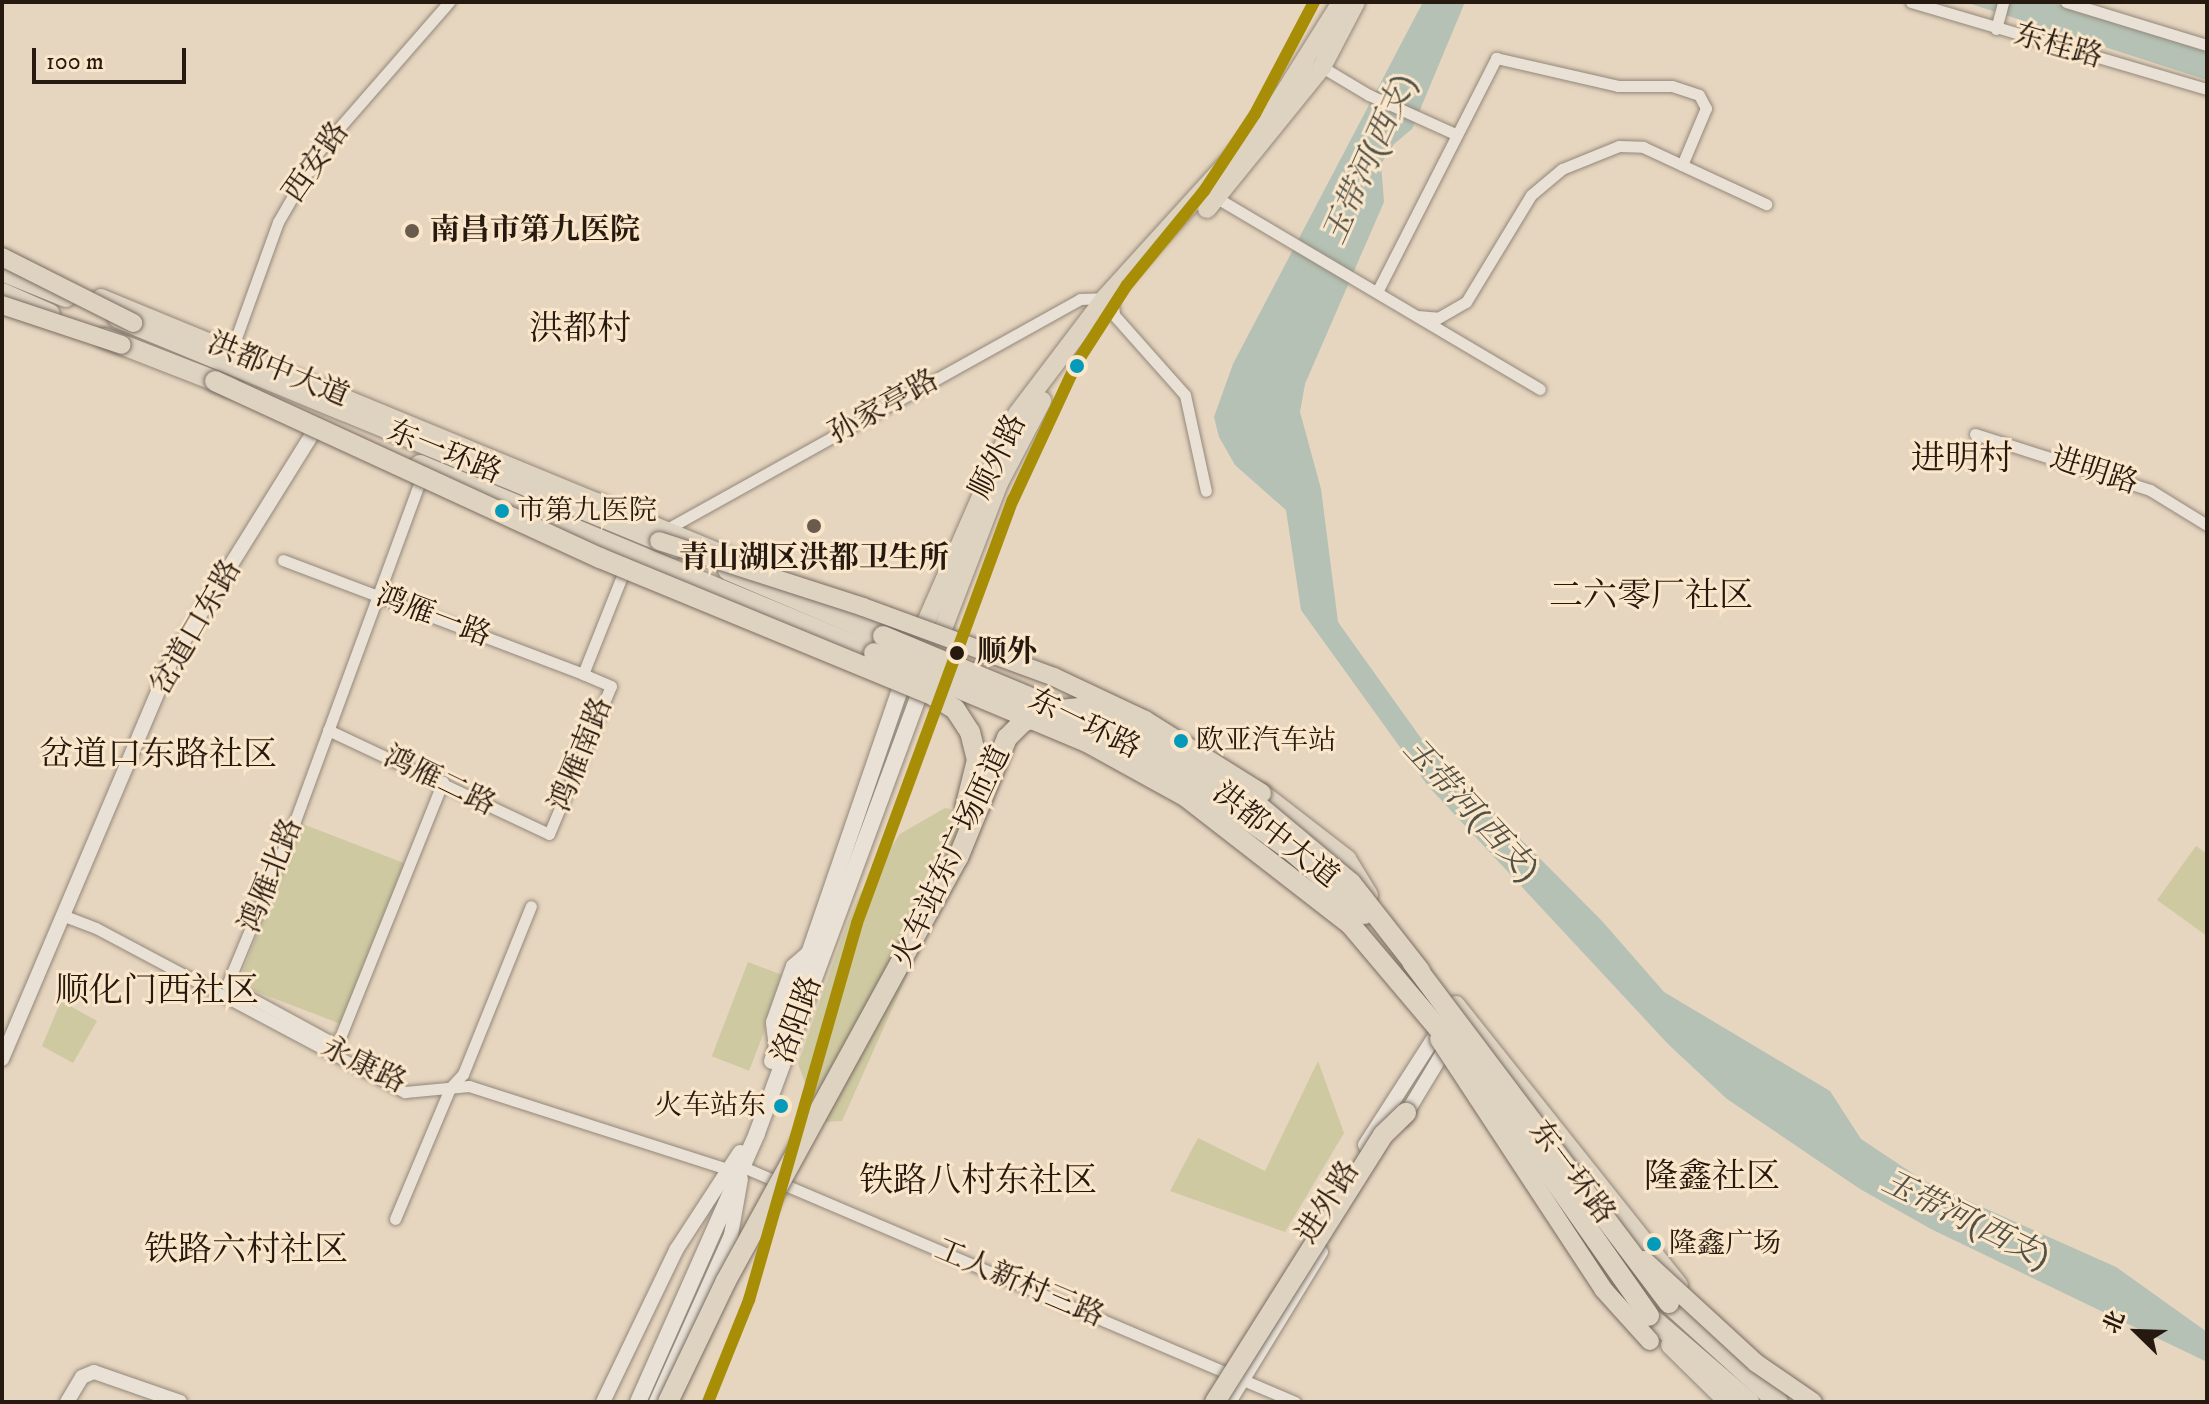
<!DOCTYPE html>
<meta charset="utf-8">
<style>
body{margin:0}
#map{position:relative;width:2209px;height:1404px;overflow:hidden;background:#e6d5bf;font-family:"IM FELL DW Pica","Noto Serif SC",serif}
div>[style]{position:absolute}
[style*='--x']{left:calc(var(--x)*1px);top:calc(var(--y)*1px);width:calc(var(--w)*1px);rotate:calc(var(--a)*1deg)}
.green>*{inset:0;background:#cfc9a2;transform-origin:0 0}
.water>*{inset:0;background:#b4c1b4}
.roads{filter:drop-shadow(0 0 2px #93887a) drop-shadow(0 0 2px #93887a)}
.minor>*{height:11px;margin:-5.5px;padding:0 5.5px;transform-origin:5.5px;border-radius:5.5px;background:#e9e1d6}
.tertiary>*{height:14px;margin:-7px;padding:0 7px;transform-origin:7px;border-radius:7px;background:#e9e1d6}
.secondary>*{height:16px;margin:-8px;padding:0 8px;transform-origin:8px;border-radius:8px;background:#e9e1d6}
.primary>*{height:18px;margin:-9px;padding:0 9px;transform-origin:9px;border-radius:9px;background:#ded2c1}
.trunk>*{height:20px;margin:-10px;padding:0 10px;transform-origin:10px;border-radius:10px;background:#ded2c1}
.bridges{filter:drop-shadow(0 0 2px #796e62) drop-shadow(0 0 2px #796e62)}
.primary-bridge>*{height:18px;margin:-9px;padding:0 9px;transform-origin:9px;border-radius:9px;background:#ded2c1}
.trunk-bridge>*{height:20px;margin:-10px;padding:0 10px;transform-origin:10px;border-radius:10px;background:#ded2c1}
.metro-1>*{height:12px;margin:-6px;padding:0 6px;transform-origin:6px;border-radius:6px;background:#a88d07}
.dots>*{width:22px;height:22px;translate:-50% -50%;box-sizing:border-box;border:4px solid #fae6ca;border-radius:50%}
span{translate:-50% -50%;white-space:nowrap;text-align:center;line-height:1.15;-webkit-text-stroke:6px #fae6ca;paint-order:stroke}
.bus-label{font-size:28px;color:#26190f}
.left{translate:0 -50%;text-align:left}
.right{translate:-100% -50%;text-align:right}
.street-label{font-size:30px;color:#26190f}
.poi-label{font-size:30px;color:#26190f;font-weight:700}
.stop-label{font-size:30px;color:#26190f;font-weight:700}
.water-label{font-size:32px;color:#505147;font-style:italic}
.quarter-label{font-size:34px;color:#26190f}
.frame{position:absolute;inset:0;border:4px solid #26190f;pointer-events:none}
.north{position:absolute;left:2097px;top:1292px;width:80px;height:80px;-webkit-text-stroke:6px #fae6ca;paint-order:stroke;rotate:293deg;font-size:22px;font-weight:700;line-height:32px;text-align:center;color:#26190f}
.north::after{content:'';display:block;margin:auto;width:28px;height:36px;background:#26190f;clip-path:polygon(50% 0,100% 100%,50% 72%,0 100%)}
.scale{position:absolute;left:32px;top:48px;width:154px;height:36px;box-sizing:border-box;border:4px solid #26190f;border-top:0;padding-left:10px;font-size:24px;line-height:28px;white-space:nowrap;color:#26190f;-webkit-text-stroke:6px #fae6ca;paint-order:stroke}
</style>
<div id="map">
<div class="green">
<i style="clip-path:polygon(945px 808px,979px 815px,842px 1121px,820px 1122px,798px 1064px,845px 929px,859px 895px,900px 834px)"></i>
<i style="left:300px;top:823px;width:112px;height:173px;rotate:21deg"></i>
<i style="clip-path:polygon(2196px 846px,2207px 854px,2207px 936px,2157px 900px)"></i>
<i style="left:748px;top:962px;width:40px;height:101px;rotate:21deg"></i>
<i style="clip-path:polygon(61px 1001px,97px 1021px,73px 1063px,42px 1046px)"></i>
<i style="clip-path:polygon(1318px 1061px,1344px 1133px,1285px 1232px,1170px 1191px,1198px 1138px,1265px 1171px)"></i>
</div>
<div class="water">
<i style="clip-path:polygon(1423px 2px,1465px 2px,1412px 129px,1394px 144px,1381px 164px,1384px 202px,1305px 384px,1300px 412px,1321px 489px,1338px 622px,1423px 741px,1602px 921px,1664px 992px,1830px 1091px,1861px 1139px,1924px 1181px,2116px 1267px,2207px 1332px,2207px 1362px,1931px 1229px,1860px 1189px,1727px 1099px,1669px 1045px,1428px 786px,1301px 610px,1286px 510px,1235px 465px,1219px 437px,1214px 417px,1233px 364px)"></i>
<i style="clip-path:polygon(1965px 2px,2050px 2px,2207px 47px,2207px 80px)"></i>
</div>
<div class="roads">
<div class="minor">
<i style="--x:1911;--y:2;--w:309;--a:16.4"></i>
<i style="--x:2066;--y:2;--w:147;--a:17"></i>
<i style="--x:1996;--y:29;--w:28;--a:-75"></i>
<i style="--x:1322;--y:67;--w:55;--a:30.8"></i>
<i style="--x:1369;--y:95;--w:94;--a:24.4"></i>
<i style="--x:1217;--y:198;--w:375;--a:30.6"></i>
<i style="--x:1377;--y:292;--w:263;--a:-63"></i>
<i style="--x:1496;--y:58;--w:125;--a:12.9"></i>
<i style="--x:1618;--y:86;--w:54;--a:0"></i>
<i style="--x:1672;--y:86;--w:28;--a:18"></i>
<i style="--x:1699;--y:95;--w:15;--a:62"></i>
<i style="--x:1706;--y:108;--w:62;--a:112.8"></i>
<i style="--x:1113;--y:305;--w:10;--a:84"></i>
<i style="--x:1114;--y:315;--w:107;--a:48.4"></i>
<i style="--x:1185;--y:395;--w:98;--a:77.7"></i>
<i style="--x:1417;--y:316;--w:21;--a:5"></i>
<i style="--x:1438;--y:318;--w:32;--a:-30"></i>
<i style="--x:1466;--y:302;--w:125;--a:-58.7"></i>
<i style="--x:1531;--y:195;--w:40;--a:-40"></i>
<i style="--x:1562;--y:169;--w:61;--a:-22"></i>
<i style="--x:1619;--y:146;--w:24;--a:2"></i>
<i style="--x:1643;--y:147;--w:136;--a:24.9"></i>
<i style="--x:231;--y:352;--w:138;--a:-70.1"></i>
<i style="--x:278;--y:222;--w:82;--a:-60"></i>
<i style="--x:319;--y:151;--w:198;--a:-48.9"></i>
<i style="--x:1975;--y:434;--w:184;--a:17.7"></i>
<i style="--x:2150;--y:490;--w:67;--a:31.6"></i>
<i style="--x:423;--y:473;--w:371;--a:110.2"></i>
<i style="--x:295;--y:821;--w:178;--a:112.5"></i>
<i style="--x:227;--y:985;--w:125;--a:28.6"></i>
<i style="--x:337;--y:1045;--w:284;--a:-68.1"></i>
<i style="--x:667;--y:529;--w:473;--a:-29.1"></i>
<i style="--x:1080;--y:299;--w:25;--a:-2"></i>
<i style="--x:283;--y:560;--w:321;--a:20.8"></i>
<i style="--x:328;--y:730;--w:244;--a:25.2"></i>
<i style="--x:549;--y:834;--w:160;--a:-67.3"></i>
<i style="--x:611;--y:686;--w:30;--a:-157"></i>
<i style="--x:583;--y:674;--w:116;--a:-68.3"></i>
<i style="--x:62;--y:915;--w:36;--a:21"></i>
<i style="--x:96;--y:928;--w:350;--a:28"></i>
<i style="--x:405;--y:1092;--w:64;--a:-5.4"></i>
<i style="--x:469;--y:1086;--w:272;--a:17.8"></i>
<i style="--x:743;--y:1167;--w:600;--a:23.06"></i>
<i style="--x:395;--y:1219;--w:142;--a:-67.2"></i>
<i style="--x:450;--y:1088;--w:19;--a:-47"></i>
<i style="--x:463;--y:1074;--w:181;--a:-68"></i>
</div>
<div class="tertiary">
<i style="--x:776;--y:1048;--w:26;--a:-97"></i>
<i style="--x:773;--y:1022;--w:59;--a:-70.3"></i>
<i style="--x:793;--y:966;--w:21;--a:-41"></i>
<i style="--x:2;--y:1059;--w:432;--a:-67"></i>
<i style="--x:171;--y:661;--w:274;--a:-58.1"></i>
<i style="--x:1403;--y:1119;--w:91;--a:-58.9"></i>
<i style="--x:1365;--y:1145;--w:143;--a:-57.3"></i>
<i style="--x:67;--y:1402;--w:29;--a:-59"></i>
<i style="--x:82;--y:1377;--w:13;--a:-23"></i>
<i style="--x:94;--y:1372;--w:91;--a:19.2"></i>
<i style="--x:603;--y:1402;--w:169;--a:-64.3"></i>
<i style="--x:676;--y:1250;--w:117;--a:-56.9"></i>
<i style="--x:656;--y:1402;--w:183;--a:-65.8"></i>
<i style="--x:731;--y:1235;--w:57;--a:-79.9"></i>
<i style="--x:1229;--y:1402;--w:176;--a:-58.5"></i>
</div>
<div class="secondary">
<i style="--x:772;--y:1061;--w:409;--a:-71"></i>
<i style="--x:638;--y:1402;--w:294;--a:-66.1"></i>
<i style="--x:757;--y:1133;--w:481;--a:-69.7"></i>
</div>
<div class="primary">
<i style="--x:1207;--y:209;--w:183;--a:-51"></i>
<i style="--x:1322;--y:67;--w:73;--a:-62.4"></i>
<i style="--x:101;--y:298;--w:682;--a:22.39"></i>
<i style="--x:858;--y:613;--w:103;--a:24.1"></i>
<i style="--x:918;--y:640;--w:247;--a:-66.3"></i>
<i style="--x:1017;--y:414;--w:146;--a:-52.8"></i>
<i style="--x:1105;--y:298;--w:244;--a:-47.8"></i>
<i style="--x:1269;--y:117;--w:136;--a:-57.9"></i>
<i style="--x:936;--y:647;--w:176;--a:-69"></i>
<i style="--x:999;--y:483;--w:93;--a:-62.3"></i>
<i style="--x:1262;--y:793;--w:108;--a:37.8"></i>
<i style="--x:1347;--y:859;--w:42;--a:58.6"></i>
<i style="--x:1456;--y:1005;--w:358;--a:51.5"></i>
<i style="--x:1578;--y:1236;--w:90;--a:53.1"></i>
<i style="--x:1670;--y:1345;--w:81;--a:44.5"></i>
</div>
<div class="trunk">
<i style="--x:2;--y:271;--w:69;--a:22.1"></i>
<i style="--x:2;--y:293;--w:52;--a:23.6"></i>
<i style="--x:118;--y:318;--w:604;--a:22.36"></i>
<i style="--x:105;--y:338;--w:135;--a:21.3"></i>
<i style="--x:420;--y:465;--w:491;--a:22.5"></i>
<i style="--x:728;--y:570;--w:168;--a:23.1"></i>
<i style="--x:1669;--y:1303;--w:147;--a:42.2"></i>
<i style="--x:1649;--y:1316;--w:132;--a:40.7"></i>
</div>
</div>
<div class="bridges">
<div class="primary-bridge">
<i style="--x:2;--y:257;--w:147;--a:26.7"></i>
<i style="--x:2;--y:305;--w:126;--a:18.4"></i>
<i style="--x:659;--y:541;--w:214;--a:17.9"></i>
<i style="--x:863;--y:607;--w:203;--a:20.1"></i>
<i style="--x:1054;--y:677;--w:101;--a:25.3"></i>
<i style="--x:1145;--y:720;--w:138;--a:32"></i>
<i style="--x:1439;--y:1039;--w:299;--a:56.7"></i>
<i style="--x:1603;--y:1289;--w:70;--a:47.9"></i>
<i style="--x:1644;--y:1260;--w:152;--a:42.6"></i>
<i style="--x:1756;--y:1363;--w:69;--a:34.4"></i>
</div>
<div class="trunk-bridge">
<i style="--x:215;--y:381;--w:424;--a:24.7"></i>
<i style="--x:600;--y:558;--w:361;--a:22.4"></i>
<i style="--x:934;--y:696;--w:25;--a:32"></i>
<i style="--x:955;--y:709;--w:27;--a:57"></i>
<i style="--x:970;--y:732;--w:29;--a:76"></i>
<i style="--x:977;--y:760;--w:49;--a:104"></i>
<i style="--x:883;--y:636;--w:231;--a:22.7"></i>
<i style="--x:1096;--y:725;--w:114;--a:29.9"></i>
<i style="--x:1195;--y:782;--w:122;--a:35.6"></i>
<i style="--x:1294;--y:853;--w:93;--a:41.1"></i>
<i style="--x:874;--y:653;--w:231;--a:22.7"></i>
<i style="--x:1087;--y:742;--w:112;--a:28.9"></i>
<i style="--x:1185;--y:796;--w:209;--a:37.8"></i>
<i style="--x:1350;--y:924;--w:221;--a:49.8"></i>
<i style="--x:1493;--y:1093;--w:272;--a:55"></i>
<i style="--x:1412;--y:962;--w:427;--a:53"></i>
<i style="--x:668;--y:1402;--w:134;--a:-64.4"></i>
<i style="--x:726;--y:1281;--w:482;--a:-61.3"></i>
<i style="--x:958;--y:858;--w:130;--a:-67.8"></i>
<i style="--x:1007;--y:738;--w:23;--a:-45"></i>
<i style="--x:1023;--y:722;--w:30;--a:-21"></i>
<i style="--x:1051;--y:711;--w:31;--a:-6"></i>
<i style="--x:1082;--y:708;--w:27;--a:17"></i>
<i style="--x:1108;--y:716;--w:169;--a:30.5"></i>
<i style="--x:1254;--y:802;--w:126;--a:39.9"></i>
<i style="--x:1351;--y:883;--w:112;--a:51.9"></i>
<i style="--x:1215;--y:1402;--w:315;--a:-57.8"></i>
<i style="--x:1383;--y:1135;--w:32;--a:-44"></i>
</div>
</div>
<div class="metro-1">
<i style="--x:708;--y:1402;--w:110;--a:-68.1"></i>
<i style="--x:749;--y:1300;--w:392;--a:-74"></i>
<i style="--x:857;--y:923;--w:451;--a:-69.8"></i>
<i style="--x:1013;--y:500;--w:150;--a:-65.1"></i>
<i style="--x:1076;--y:364;--w:94;--a:-57.2"></i>
<i style="--x:1127;--y:285;--w:122;--a:-50.7"></i>
<i style="--x:1204;--y:191;--w:92;--a:-56.5"></i>
<i style="--x:1255;--y:114;--w:127;--a:-62.2"></i>
</div>
<div class="dots">
<i style="left:412px;top:231px;background:#695b4d"></i>
<i style="left:1077px;top:366px;background:#049bbb"></i>
<i style="left:502px;top:511px;background:#049bbb"></i>
<i style="left:814px;top:526px;background:#695b4d"></i>
<i style="left:957px;top:653px;background:#26190f"></i>
<i style="left:1181px;top:741px;background:#049bbb"></i>
<i style="left:781px;top:1106px;background:#049bbb"></i>
<i style="left:1654px;top:1244px;background:#049bbb"></i>
</div>
<div class="bus-label">
<span class="left" style="left:517px;top:511px">市第九医院</span>
<span class="left" style="left:1196px;top:741px">欧亚汽车站</span>
<span class="right" style="left:766px;top:1106px">火车站东</span>
<span class="left" style="left:1669px;top:1244px">隆鑫广场</span>
</div>
<div class="street-label">
<span style="left:2058px;top:47px;rotate:16deg">东桂路</span>
<span style="left:317px;top:163px;rotate:-55deg">西安路</span>
<span style="left:278px;top:371px;rotate:22deg">洪都中大道</span>
<span style="left:884px;top:408px;rotate:-29deg">孙家亭路</span>
<span style="left:444px;top:453px;rotate:22deg">东一环路</span>
<span style="left:999px;top:457px;rotate:-64deg">顺外路</span>
<span style="left:2094px;top:472px;rotate:18deg">进明路</span>
<span style="left:433px;top:617px;rotate:21deg">鸿雁一路</span>
<span style="left:197px;top:628px;rotate:-60deg">岔道口东路</span>
<span style="left:1084px;top:725px;rotate:26deg">东一环路</span>
<span style="left:582px;top:755px;rotate:-68deg">鸿雁南路</span>
<span style="left:439px;top:782px;rotate:26deg">鸿雁二路</span>
<span style="left:1275px;top:836px;rotate:38deg">洪都中大道</span>
<span style="left:952px;top:857px;rotate:-65deg">火车站东广场匝道</span>
<span style="left:272px;top:876px;rotate:-68deg">鸿雁北路</span>
<span style="left:798px;top:1020px;rotate:-70deg">洛阳路</span>
<span style="left:363px;top:1066px;rotate:26deg">永康路</span>
<span style="left:1571px;top:1173px;rotate:53deg">东一环路</span>
<span style="left:1329px;top:1203px;rotate:-58deg">进外路</span>
<span style="left:1019px;top:1284px;rotate:23deg">工人新村三路</span>
</div>
<div class="poi-label">
<span class="left" style="left:430px;top:231px">南昌市第九医院</span>
<span style="left:814px;top:559px">青山湖区洪都卫生所</span>
</div>
<div class="stop-label">
<span class="left" style="left:977px;top:653px">顺外</span>
</div>
<div class="water-label">
<span style="left:1370px;top:160px;rotate:-66deg">玉带河(西支)</span>
<span style="left:1470px;top:810px;rotate:47deg">玉带河(西支)</span>
<span style="left:1965px;top:1220px;rotate:26deg">玉带河(西支)</span>
</div>
<div class="quarter-label">
<span style="left:580px;top:330px">洪都村</span>
<span style="left:1962px;top:460px">进明村</span>
<span style="left:1651px;top:597px">二六零厂社区</span>
<span style="left:158px;top:756px">岔道口东路社区</span>
<span style="left:157px;top:992px">顺化门西社区</span>
<span style="left:1712px;top:1178px">隆鑫社区</span>
<span style="left:978px;top:1182px">铁路八村东社区</span>
<span style="left:246px;top:1251px">铁路六村社区</span>
</div>
<div class="frame"></div>
<div class="north">北</div>
<div class="scale">100 m</div>
</div>
